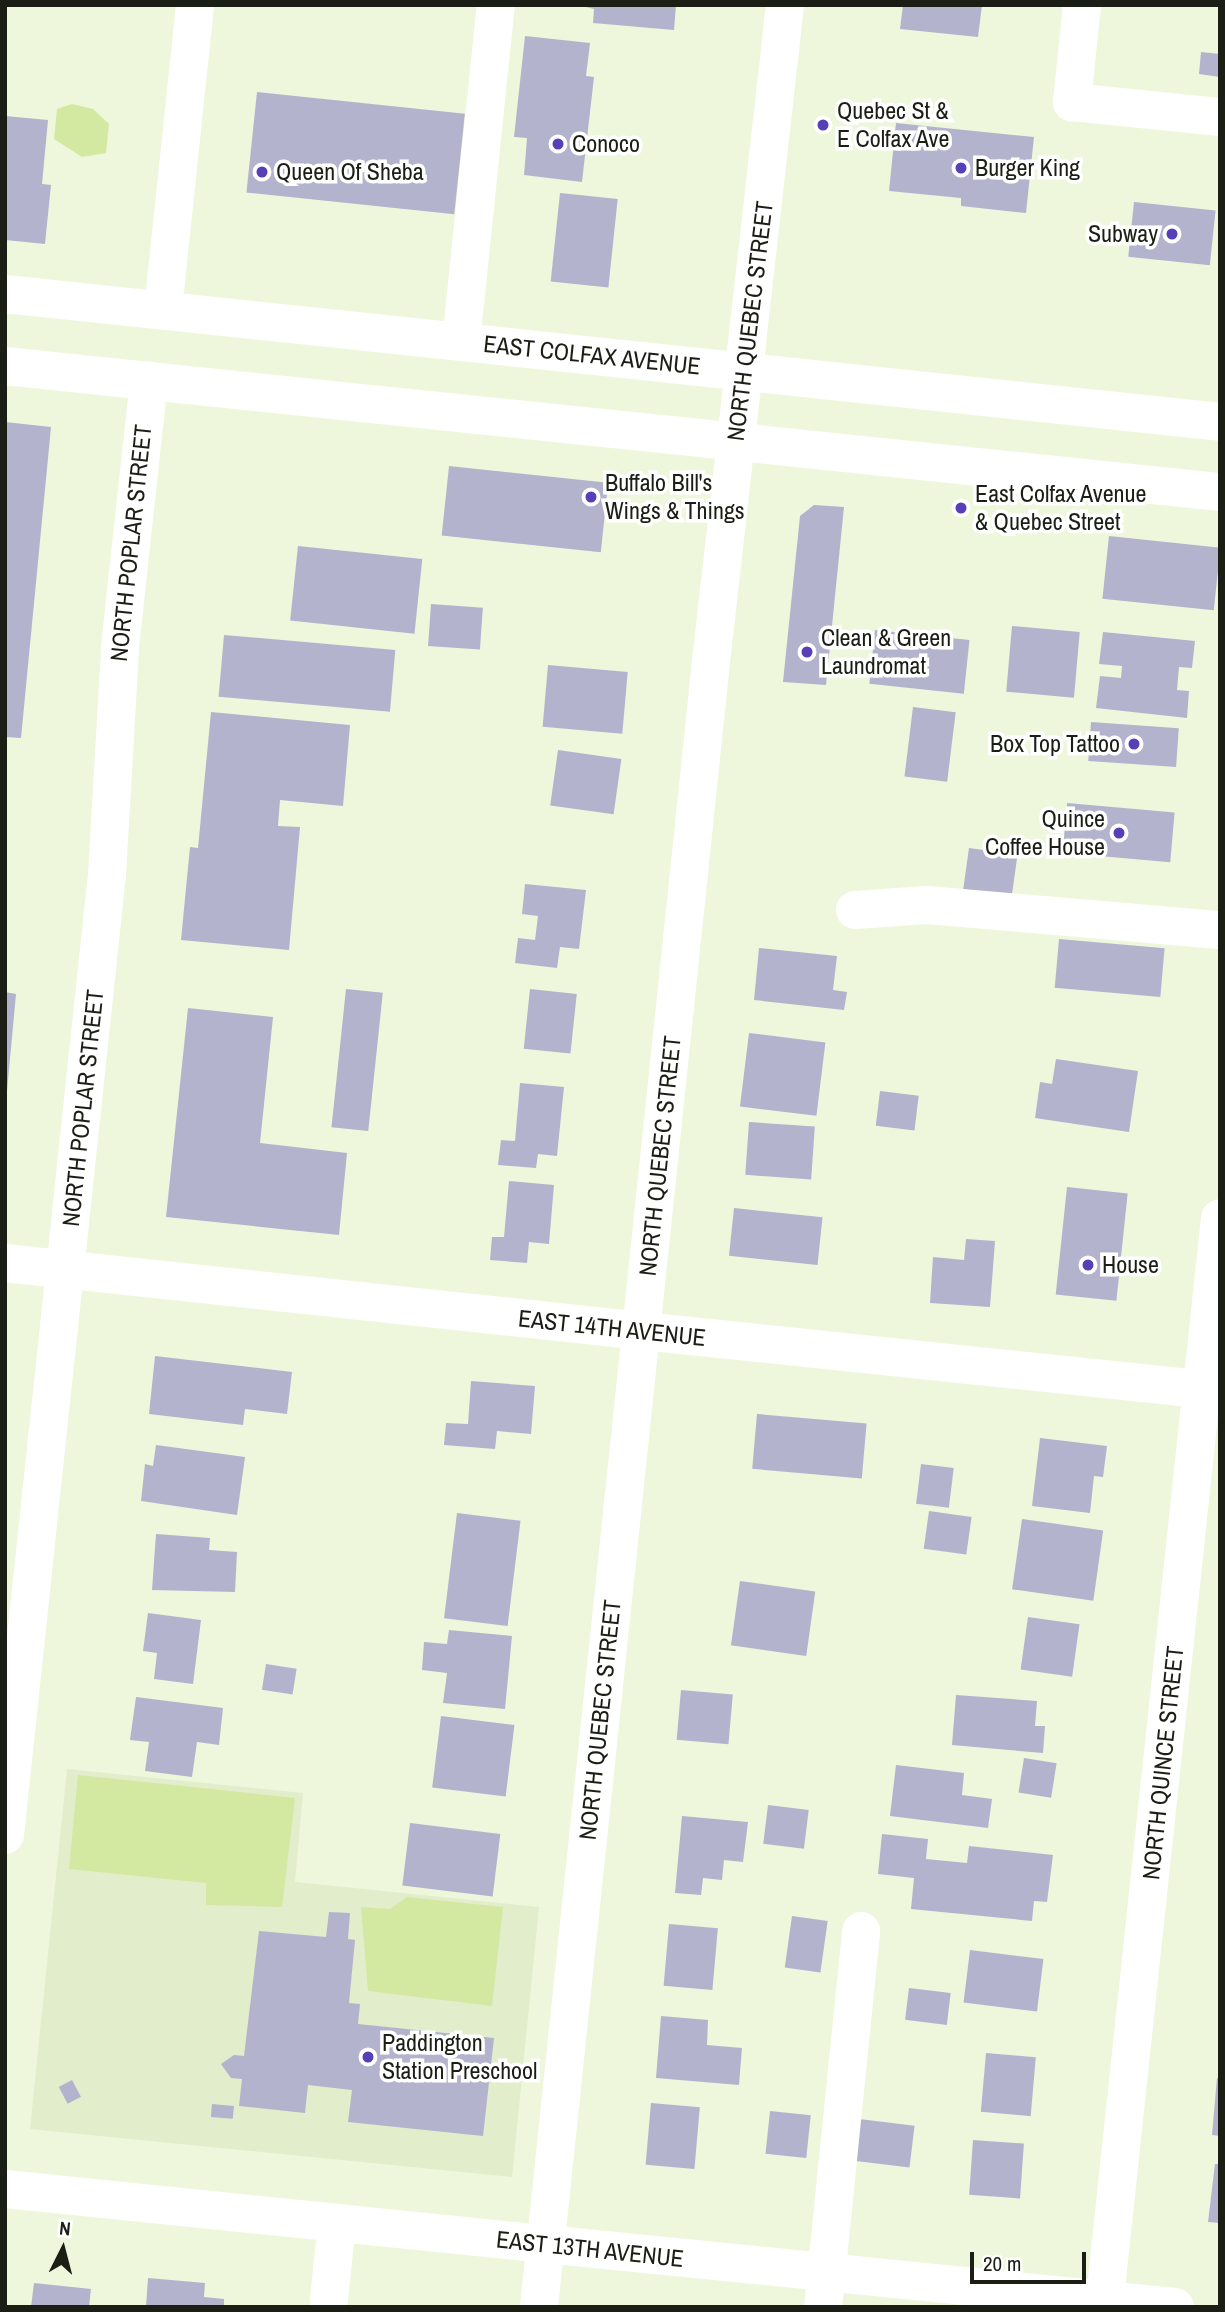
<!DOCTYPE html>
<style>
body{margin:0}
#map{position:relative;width:1225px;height:2312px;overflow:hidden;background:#eef7dc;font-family:"Archivo Narrow",sans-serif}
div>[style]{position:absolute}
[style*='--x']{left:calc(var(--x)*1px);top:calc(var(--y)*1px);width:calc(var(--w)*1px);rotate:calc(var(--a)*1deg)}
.built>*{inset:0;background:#e1edcb}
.green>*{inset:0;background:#d3e9a2}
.building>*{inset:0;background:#b3b3cd;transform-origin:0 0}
.minor>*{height:38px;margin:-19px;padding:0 19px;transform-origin:19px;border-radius:19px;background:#fff}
.major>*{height:38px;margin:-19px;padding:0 19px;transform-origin:19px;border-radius:19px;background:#fff}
.dots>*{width:19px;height:19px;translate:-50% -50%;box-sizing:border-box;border:4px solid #fff;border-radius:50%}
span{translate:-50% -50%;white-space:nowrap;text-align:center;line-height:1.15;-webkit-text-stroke:7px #fff;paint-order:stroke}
.poi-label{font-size:24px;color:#1b1e15}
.left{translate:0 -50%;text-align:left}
.right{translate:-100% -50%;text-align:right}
.street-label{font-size:24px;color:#1b1e15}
.frame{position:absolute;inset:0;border:7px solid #1b1e15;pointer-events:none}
.north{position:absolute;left:28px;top:2214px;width:70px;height:70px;-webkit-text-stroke:5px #fff;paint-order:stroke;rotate:6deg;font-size:19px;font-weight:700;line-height:28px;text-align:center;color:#1b1e15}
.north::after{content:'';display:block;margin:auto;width:24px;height:32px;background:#1b1e15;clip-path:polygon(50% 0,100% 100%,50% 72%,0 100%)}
.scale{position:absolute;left:970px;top:2252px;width:116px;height:32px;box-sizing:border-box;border:4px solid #1b1e15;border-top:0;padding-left:9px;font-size:21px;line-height:24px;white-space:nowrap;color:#1b1e15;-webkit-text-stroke:5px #fff;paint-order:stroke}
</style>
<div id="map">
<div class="built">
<div style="clip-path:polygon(67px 1769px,303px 1793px,295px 1882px,539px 1907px,512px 2177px,30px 2129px)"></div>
</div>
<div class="green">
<div style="clip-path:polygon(72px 104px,93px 109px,109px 124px,106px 153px,82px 157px,54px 139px,57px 109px)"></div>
<div style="clip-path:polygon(78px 1775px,295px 1798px,282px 1907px,206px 1905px,206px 1883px,69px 1869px)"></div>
<div style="clip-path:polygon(407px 1897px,503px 1907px,492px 2006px,368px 1991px,361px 1907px,390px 1909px)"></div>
</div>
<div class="building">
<div style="clip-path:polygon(578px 5px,676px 5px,674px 30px,593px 23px,594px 9px)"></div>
<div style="clip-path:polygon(903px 5px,982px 5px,978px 37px,900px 29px)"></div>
<div style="clip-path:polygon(525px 36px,590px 43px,586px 76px,594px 77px,582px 182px,524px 175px,527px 138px,514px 137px)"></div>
<div style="clip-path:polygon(1201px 52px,1220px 54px,1220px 77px,1199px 74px)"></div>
<div style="left:257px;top:92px;width:209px;height:101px;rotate:6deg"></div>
<div style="clip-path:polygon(5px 116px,48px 120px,42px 184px,51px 185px,45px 244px,5px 240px)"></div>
<div style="clip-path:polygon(896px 123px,1034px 137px,1026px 213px,961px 206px,961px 198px,889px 191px)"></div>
<div style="left:560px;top:193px;width:58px;height:89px;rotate:6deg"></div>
<div style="left:1134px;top:202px;width:82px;height:55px;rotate:6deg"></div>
<div style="clip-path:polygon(5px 422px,51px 427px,21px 738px,5px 737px)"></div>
<div style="left:449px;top:466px;width:160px;height:70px;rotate:6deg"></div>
<div style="clip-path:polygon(814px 505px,844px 507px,826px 685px,783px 682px,800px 516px)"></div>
<div style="left:1109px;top:536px;width:112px;height:63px;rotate:6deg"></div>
<div style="left:298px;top:546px;width:125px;height:75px;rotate:6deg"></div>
<div style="left:431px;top:604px;width:52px;height:42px;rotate:4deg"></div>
<div style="left:1012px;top:626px;width:68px;height:66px;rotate:5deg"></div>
<div style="left:875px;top:630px;width:95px;height:54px;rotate:6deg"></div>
<div style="clip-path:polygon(1103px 632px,1195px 641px,1192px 668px,1179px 667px,1177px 690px,1189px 691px,1187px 718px,1096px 708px,1100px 676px,1121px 678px,1122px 666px,1099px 664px)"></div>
<div style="left:224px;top:635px;width:172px;height:62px;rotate:5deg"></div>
<div style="left:548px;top:665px;width:80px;height:62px;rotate:5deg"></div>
<div style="left:913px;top:707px;width:43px;height:70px;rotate:7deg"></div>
<div style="clip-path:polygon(211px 712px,350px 725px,343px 806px,280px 800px,278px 826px,300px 827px,289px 950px,181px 940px,190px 847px,198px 848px)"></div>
<div style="left:1091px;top:722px;width:88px;height:39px;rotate:4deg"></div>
<div style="left:558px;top:750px;width:64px;height:56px;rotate:8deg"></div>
<div style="left:1067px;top:803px;width:108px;height:50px;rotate:5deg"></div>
<div style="left:969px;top:848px;width:49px;height:45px;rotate:8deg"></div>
<div style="clip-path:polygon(525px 884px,586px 890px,579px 949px,560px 947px,557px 968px,515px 963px,518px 938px,535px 940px,538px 916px,522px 914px)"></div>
<div style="left:1059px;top:939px;width:106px;height:49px;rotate:5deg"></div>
<div style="clip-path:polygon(759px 948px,837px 956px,833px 990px,847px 992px,844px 1010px,754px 1000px)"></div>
<div style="left:346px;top:989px;width:37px;height:139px;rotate:6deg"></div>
<div style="left:530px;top:989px;width:47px;height:60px;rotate:6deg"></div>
<div style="clip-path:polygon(5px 992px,16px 994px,7px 1091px,5px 1091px)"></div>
<div style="clip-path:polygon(188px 1008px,273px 1017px,260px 1143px,347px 1153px,339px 1235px,166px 1217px)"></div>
<div style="left:749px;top:1033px;width:77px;height:74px;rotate:7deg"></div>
<div style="clip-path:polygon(1056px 1059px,1138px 1071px,1129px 1132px,1035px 1118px,1040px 1082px,1052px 1084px)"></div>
<div style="clip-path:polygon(520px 1083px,564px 1087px,557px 1156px,538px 1154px,536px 1168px,498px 1165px,501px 1140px,515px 1141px)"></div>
<div style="left:880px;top:1091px;width:39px;height:35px;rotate:7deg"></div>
<div style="left:749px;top:1122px;width:66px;height:53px;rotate:4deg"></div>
<div style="clip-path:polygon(509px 1181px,554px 1185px,549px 1244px,529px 1242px,527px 1263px,490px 1260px,492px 1237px,504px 1237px)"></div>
<div style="left:1067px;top:1187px;width:61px;height:108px;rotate:6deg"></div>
<div style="left:734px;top:1208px;width:89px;height:48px;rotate:6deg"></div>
<div style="clip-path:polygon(966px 1239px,995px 1241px,990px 1307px,930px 1303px,933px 1257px,964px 1260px)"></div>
<div style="clip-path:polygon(155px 1356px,292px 1372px,287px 1414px,245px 1409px,243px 1425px,149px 1414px)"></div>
<div style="clip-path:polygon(471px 1381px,535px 1386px,531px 1434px,497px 1431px,495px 1449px,444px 1445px,446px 1423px,468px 1424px)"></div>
<div style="left:757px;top:1414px;width:110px;height:55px;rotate:5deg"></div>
<div style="clip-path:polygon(1040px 1438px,1107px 1446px,1103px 1477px,1094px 1476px,1090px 1513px,1032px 1506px)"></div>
<div style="clip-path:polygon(156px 1445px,245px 1457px,237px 1515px,141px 1501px,145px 1464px,153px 1466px)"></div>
<div style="left:921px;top:1464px;width:33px;height:40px;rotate:7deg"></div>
<div style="left:929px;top:1511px;width:43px;height:38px;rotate:8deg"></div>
<div style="left:457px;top:1513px;width:64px;height:106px;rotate:7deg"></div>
<div style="left:1022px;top:1519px;width:82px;height:71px;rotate:8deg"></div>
<div style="clip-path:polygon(156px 1534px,210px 1538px,209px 1550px,237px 1552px,235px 1592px,152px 1590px)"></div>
<div style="left:740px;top:1581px;width:76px;height:65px;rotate:8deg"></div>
<div style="clip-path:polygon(148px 1613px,201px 1620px,193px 1684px,154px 1679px,157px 1653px,143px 1651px)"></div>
<div style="left:1028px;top:1617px;width:52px;height:53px;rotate:8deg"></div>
<div style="clip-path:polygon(449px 1630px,512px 1636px,505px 1709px,443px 1703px,447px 1673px,422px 1670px,424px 1642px,447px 1644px)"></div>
<div style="left:266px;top:1664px;width:31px;height:26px;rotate:9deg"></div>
<div style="left:681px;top:1690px;width:52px;height:50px;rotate:5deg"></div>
<div style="clip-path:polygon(956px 1695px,1037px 1701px,1035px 1726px,1045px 1726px,1043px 1753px,952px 1745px)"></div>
<div style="clip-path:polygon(136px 1697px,223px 1708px,219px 1745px,197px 1742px,192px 1777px,145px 1771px,149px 1742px,130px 1740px)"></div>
<div style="left:441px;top:1716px;width:74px;height:72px;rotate:7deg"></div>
<div style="left:1024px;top:1758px;width:33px;height:35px;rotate:9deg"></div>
<div style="clip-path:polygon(896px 1765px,964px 1773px,962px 1795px,992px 1799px,988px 1828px,890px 1816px)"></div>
<div style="left:768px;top:1805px;width:41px;height:39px;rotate:7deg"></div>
<div style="clip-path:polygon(682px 1816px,748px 1822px,743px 1862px,724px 1860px,722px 1880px,703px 1878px,701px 1895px,675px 1893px)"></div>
<div style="left:410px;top:1823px;width:91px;height:63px;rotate:7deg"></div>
<div style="clip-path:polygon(882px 1834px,928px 1839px,926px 1859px,967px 1863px,969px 1846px,1053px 1855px,1047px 1902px,1034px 1901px,1032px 1921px,911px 1909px,914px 1878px,878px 1874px)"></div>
<div style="clip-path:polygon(329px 1912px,350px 1913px,348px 1939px,355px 1940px,349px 2003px,360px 2004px,358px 2024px,494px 2038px,483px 2136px,348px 2122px,352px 2090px,308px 2085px,305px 2113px,239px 2106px,242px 2079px,231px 2078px,221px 2064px,234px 2055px,244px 2056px,259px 1931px,326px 1937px)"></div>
<div style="left:792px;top:1916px;width:36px;height:52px;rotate:8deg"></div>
<div style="left:669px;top:1924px;width:49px;height:62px;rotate:5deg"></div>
<div style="left:970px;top:1950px;width:74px;height:53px;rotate:7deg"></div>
<div style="left:909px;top:1988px;width:42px;height:32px;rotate:7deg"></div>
<div style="clip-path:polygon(661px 2016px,708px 2020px,707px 2045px,742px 2048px,739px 2085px,656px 2078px)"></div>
<div style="left:986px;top:2053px;width:50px;height:59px;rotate:5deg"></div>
<div style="clip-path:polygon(1217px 2078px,1220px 2079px,1220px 2136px,1212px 2135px)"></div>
<div style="left:72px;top:2080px;width:19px;height:15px;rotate:62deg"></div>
<div style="left:651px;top:2103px;width:49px;height:62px;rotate:5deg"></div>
<div style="left:212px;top:2104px;width:22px;height:13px;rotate:5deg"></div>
<div style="left:770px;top:2111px;width:41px;height:43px;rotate:6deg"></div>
<div style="left:859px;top:2119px;width:56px;height:42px;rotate:7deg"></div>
<div style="left:973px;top:2140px;width:51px;height:55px;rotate:4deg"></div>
<div style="clip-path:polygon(1215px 2164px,1220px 2164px,1220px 2223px,1208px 2222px)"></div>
<div style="clip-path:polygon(148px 2278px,205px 2283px,204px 2297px,224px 2299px,224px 2307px,146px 2307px)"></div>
<div style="clip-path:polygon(34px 2283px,91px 2289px,89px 2307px,31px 2307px)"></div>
</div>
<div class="minor">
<div style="--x:1082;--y:5;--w:98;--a:95.9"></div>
<div style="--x:1072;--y:102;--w:149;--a:5.8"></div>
<div style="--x:163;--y:310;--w:307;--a:-84"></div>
<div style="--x:461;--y:342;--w:339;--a:-84.1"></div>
<div style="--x:855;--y:910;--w:72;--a:-4"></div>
<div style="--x:927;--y:905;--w:294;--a:4.9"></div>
<div style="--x:642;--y:1331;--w:581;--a:5.93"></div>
<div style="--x:5;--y:1835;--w:965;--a:-83.94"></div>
<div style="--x:107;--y:875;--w:228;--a:-86.7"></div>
<div style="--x:120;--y:647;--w:268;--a:-83.8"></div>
<div style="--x:545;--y:2244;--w:633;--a:5.71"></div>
<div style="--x:329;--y:2299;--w:76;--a:-84"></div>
<div style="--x:823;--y:2307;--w:378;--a:-84.2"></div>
<div style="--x:1104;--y:2307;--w:1095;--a:-83.92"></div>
</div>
<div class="major">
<div style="--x:5;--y:294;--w:1222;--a:6.01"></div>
<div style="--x:5;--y:366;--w:1222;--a:5.92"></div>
<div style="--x:5;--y:1263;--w:641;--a:6.09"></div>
<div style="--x:5;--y:2189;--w:543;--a:5.82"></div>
<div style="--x:539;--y:2307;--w:1645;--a:-84.03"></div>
<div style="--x:710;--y:671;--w:670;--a:-83.57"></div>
</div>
<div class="dots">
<div style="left:823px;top:125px;background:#563fb7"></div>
<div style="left:558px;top:144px;background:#563fb7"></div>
<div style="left:961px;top:168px;background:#563fb7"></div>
<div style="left:262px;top:172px;background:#563fb7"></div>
<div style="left:1172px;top:234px;background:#563fb7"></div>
<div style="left:591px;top:497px;background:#563fb7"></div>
<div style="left:961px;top:508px;background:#563fb7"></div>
<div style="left:807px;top:652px;background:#563fb7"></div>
<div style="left:1134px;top:744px;background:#563fb7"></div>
<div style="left:1119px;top:833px;background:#563fb7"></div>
<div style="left:1088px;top:1265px;background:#563fb7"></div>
<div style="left:368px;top:2057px;background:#563fb7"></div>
</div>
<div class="poi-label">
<span class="left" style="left:837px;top:125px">Quebec St &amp;<br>E Colfax Ave</span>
<span class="left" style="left:572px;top:144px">Conoco</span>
<span class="left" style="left:975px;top:168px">Burger King</span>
<span class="left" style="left:276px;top:172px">Queen Of Sheba</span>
<span class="right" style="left:1158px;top:234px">Subway</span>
<span class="left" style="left:605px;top:497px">Buffalo Bill's<br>Wings &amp; Things</span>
<span class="left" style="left:975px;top:508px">East Colfax Avenue<br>&amp; Quebec Street</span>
<span class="left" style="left:821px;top:652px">Clean &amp; Green<br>Laundromat</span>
<span class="right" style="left:1120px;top:744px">Box Top Tattoo</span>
<span class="right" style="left:1105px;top:833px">Quince<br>Coffee House</span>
<span class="left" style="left:1102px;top:1265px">House</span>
<span class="left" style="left:382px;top:2057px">Paddington<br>Station Preschool</span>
</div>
<div class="street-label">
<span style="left:750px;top:321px;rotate:-83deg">NORTH QUEBEC STREET</span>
<span style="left:592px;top:355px;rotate:6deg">EAST COLFAX AVENUE</span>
<span style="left:131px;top:543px;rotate:-84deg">NORTH POPLAR STREET</span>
<span style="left:83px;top:1108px;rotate:-84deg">NORTH POPLAR STREET</span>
<span style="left:660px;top:1156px;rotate:-84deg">NORTH QUEBEC STREET</span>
<span style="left:612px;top:1328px;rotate:6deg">EAST 14TH AVENUE</span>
<span style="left:600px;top:1720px;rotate:-84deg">NORTH QUEBEC STREET</span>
<span style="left:1163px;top:1763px;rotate:-84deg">NORTH QUINCE STREET</span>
<span style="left:590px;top:2249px;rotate:6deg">EAST 13TH AVENUE</span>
</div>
<div class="frame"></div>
<div class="north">N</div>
<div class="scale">20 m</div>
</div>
